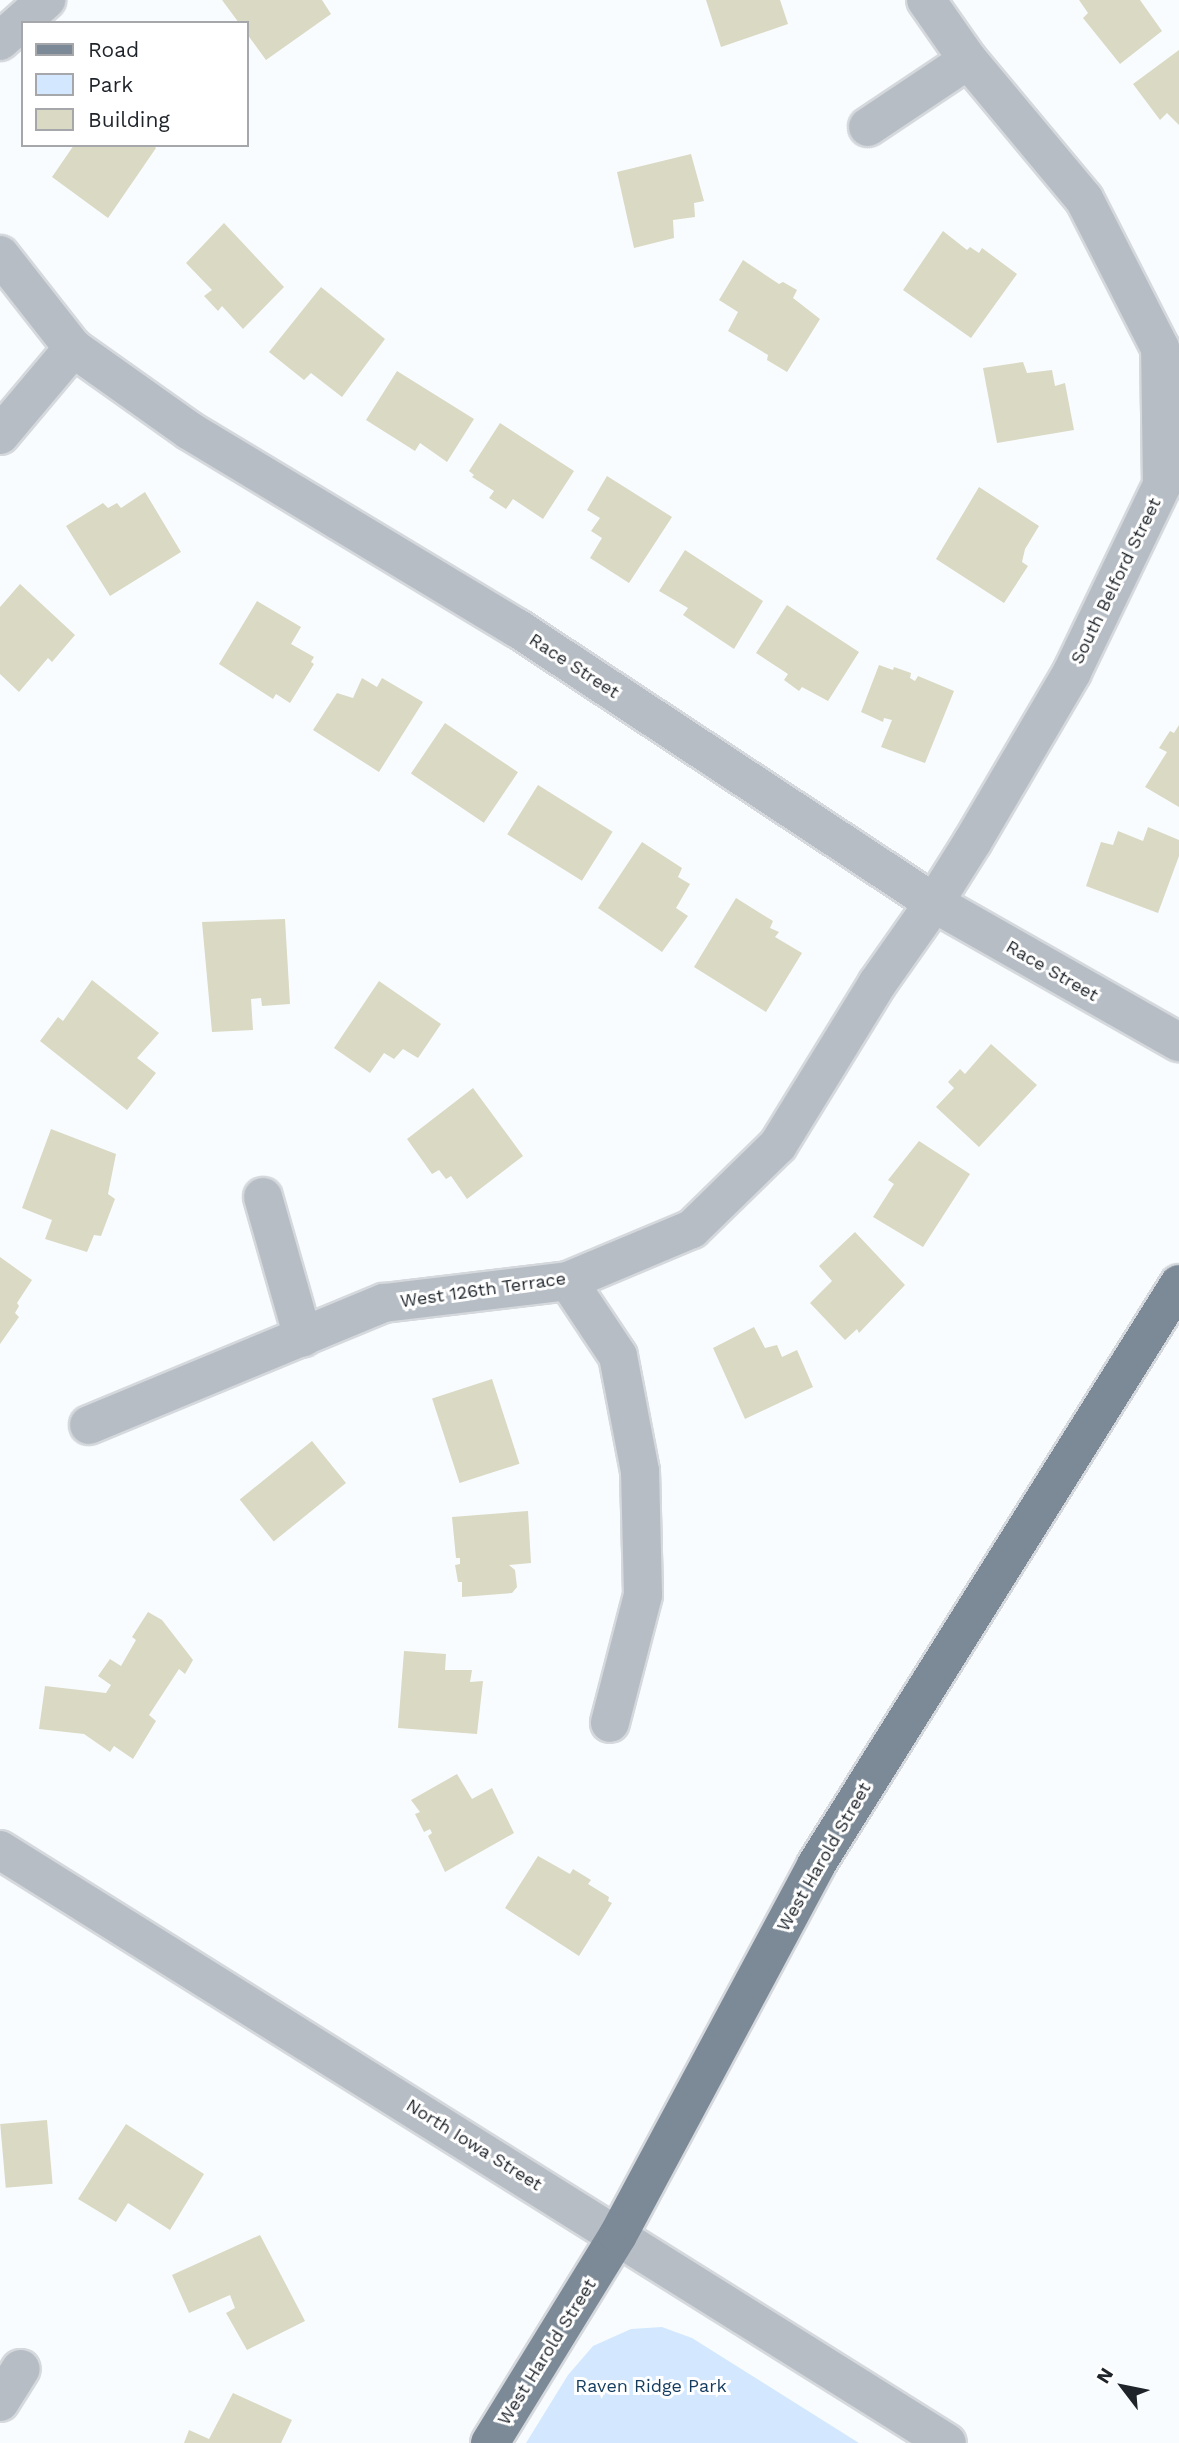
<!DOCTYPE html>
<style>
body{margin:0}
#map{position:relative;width:1179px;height:2443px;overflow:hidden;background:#f8fcff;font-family:"Work Sans",sans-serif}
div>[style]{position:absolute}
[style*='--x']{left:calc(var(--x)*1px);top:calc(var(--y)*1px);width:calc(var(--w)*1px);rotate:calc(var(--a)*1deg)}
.green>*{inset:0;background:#d3e8fe}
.building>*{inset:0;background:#dad9c3;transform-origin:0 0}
.roads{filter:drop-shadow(2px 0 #d5d9dd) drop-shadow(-2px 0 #d5d9dd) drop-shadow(0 2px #d5d9dd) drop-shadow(0 -2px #d5d9dd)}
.minor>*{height:38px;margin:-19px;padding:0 19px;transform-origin:19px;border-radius:19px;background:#b6bdc5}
.major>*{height:38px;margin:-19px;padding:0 19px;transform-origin:19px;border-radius:19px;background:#7c8996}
span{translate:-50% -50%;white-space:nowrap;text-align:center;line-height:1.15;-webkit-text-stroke:6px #fff;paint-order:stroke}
.street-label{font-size:18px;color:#1e242a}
.park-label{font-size:18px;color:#143c5f}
.legend{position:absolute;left:21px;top:21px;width:228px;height:126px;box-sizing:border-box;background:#fff;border:2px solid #a5a7aa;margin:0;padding:9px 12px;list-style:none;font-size:21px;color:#1e242a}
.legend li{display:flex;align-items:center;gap:14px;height:35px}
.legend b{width:35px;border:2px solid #a5a7aa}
.north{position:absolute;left:1088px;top:2352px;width:70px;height:70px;-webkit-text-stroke:5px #fff;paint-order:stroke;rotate:302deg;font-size:19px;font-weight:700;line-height:28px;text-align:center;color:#1e242a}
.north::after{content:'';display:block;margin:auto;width:24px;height:32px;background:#1e242a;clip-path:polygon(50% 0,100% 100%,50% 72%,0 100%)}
</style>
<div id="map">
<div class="green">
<div style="clip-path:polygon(662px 2327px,692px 2338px,859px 2443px,526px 2443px,568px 2375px,593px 2346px,631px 2329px)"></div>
</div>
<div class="building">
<div style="clip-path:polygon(222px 0,322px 0,331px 14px,266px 60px,247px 34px,247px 23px,239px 23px)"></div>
<div style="clip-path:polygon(706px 0,780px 0,788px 24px,721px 47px)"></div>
<div style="clip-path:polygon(1079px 0,1140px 0,1162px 31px,1120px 64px,1083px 18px,1088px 13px)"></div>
<div style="clip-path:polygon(1179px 50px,1179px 125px,1167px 113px,1160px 120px,1133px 84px)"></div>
<div style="clip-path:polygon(74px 145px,153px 145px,156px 148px,108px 218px,52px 177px)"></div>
<div style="clip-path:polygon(691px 154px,704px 201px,694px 203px,695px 217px,673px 220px,674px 238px,634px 248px,617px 172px)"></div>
<div style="clip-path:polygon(224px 223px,284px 287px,243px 329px,222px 306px,218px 311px,204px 296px,212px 290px,186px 263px)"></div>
<div style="clip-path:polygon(943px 231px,967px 250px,970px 247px,979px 253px,982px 248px,1017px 274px,971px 338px,903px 290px)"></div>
<div style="clip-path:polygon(743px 260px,779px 284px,783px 282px,797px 290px,793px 298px,820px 319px,787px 372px,767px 360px,768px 355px,728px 331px,738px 312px,719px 300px)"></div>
<div style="clip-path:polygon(321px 287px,385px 339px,342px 397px,311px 373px,304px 380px,269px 352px)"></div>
<div style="clip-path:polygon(1023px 362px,1027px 373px,1052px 370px,1055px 386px,1065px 383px,1074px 430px,997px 443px,983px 368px)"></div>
<div style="clip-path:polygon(397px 371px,474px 419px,447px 462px,420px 443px,415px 451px,366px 420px)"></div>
<div style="clip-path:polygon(500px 423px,574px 471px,543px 519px,513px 499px,506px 509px,489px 498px,494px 491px,472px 477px,474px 475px,469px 471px)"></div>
<div style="clip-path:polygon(607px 476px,672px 517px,629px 583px,590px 558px,602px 538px,591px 531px,600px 518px,587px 510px)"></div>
<div style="clip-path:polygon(979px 487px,1039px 526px,1025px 549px,1022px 562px,1028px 566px,1004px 603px,936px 559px)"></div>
<div style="clip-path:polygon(145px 492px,181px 552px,110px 596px,66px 526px,103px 503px,108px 508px,117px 503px,121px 508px)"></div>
<div style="clip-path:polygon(685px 550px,763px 601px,734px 649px,683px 615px,688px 608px,659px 591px)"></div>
<div style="clip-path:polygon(20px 584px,75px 635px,52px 662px,48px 658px,19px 692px,0 674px,0 607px)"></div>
<div style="clip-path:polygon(257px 601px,301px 627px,291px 644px,314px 657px,311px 662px,314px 664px,290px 703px,276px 694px,273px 699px,219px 664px)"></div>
<div style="clip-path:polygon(787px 605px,859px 652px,828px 701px,802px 687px,799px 691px,784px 680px,788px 674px,756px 653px)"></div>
<div style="clip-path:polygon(879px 665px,893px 670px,894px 667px,911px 673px,910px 678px,915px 681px,918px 676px,954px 691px,925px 763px,881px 747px,892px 720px,884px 718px,883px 722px,861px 712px)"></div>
<div style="clip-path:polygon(362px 678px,377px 687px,382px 678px,423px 702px,379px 772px,313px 730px,337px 693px,353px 698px)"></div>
<div style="left:445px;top:723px;width:88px;height:61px;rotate:34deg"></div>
<div style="clip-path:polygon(1179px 725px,1179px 807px,1145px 787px,1167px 752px,1159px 748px,1170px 731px,1174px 733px)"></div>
<div style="left:538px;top:785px;width:88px;height:58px;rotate:32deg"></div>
<div style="clip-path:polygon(1148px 827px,1179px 840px,1179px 856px,1158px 913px,1086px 886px,1101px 842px,1113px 845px,1118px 831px,1143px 841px)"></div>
<div style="clip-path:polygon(642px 842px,682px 868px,678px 877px,690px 884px,676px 908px,688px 916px,662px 952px,598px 908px)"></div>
<div style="clip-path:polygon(736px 898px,773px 921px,770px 928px,779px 932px,775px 937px,802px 953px,766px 1012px,694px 967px)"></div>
<div style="clip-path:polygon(285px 919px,290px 1004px,262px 1006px,261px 998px,251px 999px,253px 1030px,212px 1032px,202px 922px)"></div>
<div style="clip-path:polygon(92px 980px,159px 1033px,137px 1058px,156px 1073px,127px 1110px,40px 1041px,58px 1017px,63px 1021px)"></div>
<div style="clip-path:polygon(379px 981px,441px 1024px,418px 1058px,403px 1049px,394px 1059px,384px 1053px,370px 1073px,334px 1048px)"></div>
<div style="clip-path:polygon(991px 1044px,1037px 1085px,979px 1147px,936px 1107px,954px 1088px,948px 1082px,960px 1069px,965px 1074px)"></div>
<div style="clip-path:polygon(473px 1088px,523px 1156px,467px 1199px,451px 1176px,446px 1179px,439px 1170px,432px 1174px,407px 1139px)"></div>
<div style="clip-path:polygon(51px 1129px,116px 1154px,108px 1194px,115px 1199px,101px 1236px,94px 1235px,87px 1252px,45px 1239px,52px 1220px,22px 1208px)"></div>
<div style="clip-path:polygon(919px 1141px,970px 1174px,923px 1247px,873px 1217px,894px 1184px,888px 1180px)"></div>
<div style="clip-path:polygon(855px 1232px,905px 1285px,859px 1333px,857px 1329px,845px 1340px,810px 1303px,832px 1281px,819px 1266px)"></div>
<div style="clip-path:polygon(0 1257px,32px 1280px,17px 1303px,19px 1306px,15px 1313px,19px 1317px,0 1344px)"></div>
<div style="clip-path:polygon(754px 1327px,765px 1348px,777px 1345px,782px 1357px,797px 1350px,813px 1387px,745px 1419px,713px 1348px)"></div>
<div style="left:492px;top:1379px;width:89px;height:63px;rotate:72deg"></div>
<div style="left:312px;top:1441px;width:54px;height:93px;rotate:51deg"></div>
<div style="clip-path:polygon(528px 1511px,531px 1563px,509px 1565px,515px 1570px,517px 1587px,512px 1593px,462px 1597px,462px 1582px,458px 1582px,455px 1565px,460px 1564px,460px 1558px,456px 1558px,452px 1517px)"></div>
<div style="clip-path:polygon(148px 1612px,162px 1620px,193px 1660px,185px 1674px,179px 1669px,149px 1715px,156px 1721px,133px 1759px,114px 1746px,110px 1752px,84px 1734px,39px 1729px,45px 1686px,106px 1693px,111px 1685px,98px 1676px,110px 1659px,121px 1666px,136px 1640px,132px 1637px)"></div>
<div style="clip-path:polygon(404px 1651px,446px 1654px,445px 1670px,472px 1670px,470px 1682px,483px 1681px,477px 1734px,398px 1728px)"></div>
<div style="clip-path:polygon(457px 1774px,472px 1799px,492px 1788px,514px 1833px,445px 1872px,428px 1836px,432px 1833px,430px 1829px,424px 1832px,415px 1814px,420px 1812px,411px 1800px)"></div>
<div style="clip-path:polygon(538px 1856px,570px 1874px,573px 1869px,591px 1880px,588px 1884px,609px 1897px,608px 1901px,612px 1903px,579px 1956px,505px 1908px)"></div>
<div style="left:47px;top:2120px;width:64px;height:47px;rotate:85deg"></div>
<div style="clip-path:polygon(126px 2124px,204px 2174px,170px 2230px,128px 2203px,116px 2222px,78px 2199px)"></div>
<div style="clip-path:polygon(260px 2235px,305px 2321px,247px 2350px,226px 2313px,235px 2308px,230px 2295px,189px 2313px,172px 2275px)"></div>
<div style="clip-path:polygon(233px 2393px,292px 2420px,281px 2443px,184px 2443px,189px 2430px,209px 2439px)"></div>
</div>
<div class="roads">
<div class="minor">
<div style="--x:0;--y:41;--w:62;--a:-41.7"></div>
<div style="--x:868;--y:127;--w:120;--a:-33.8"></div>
<div style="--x:0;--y:255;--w:118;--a:51.9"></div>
<div style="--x:73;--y:348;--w:143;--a:35.4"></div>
<div style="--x:190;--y:431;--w:382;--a:31.1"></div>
<div style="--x:517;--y:628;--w:500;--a:33.4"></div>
<div style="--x:934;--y:903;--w:282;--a:29.6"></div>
<div style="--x:0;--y:435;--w:114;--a:-50"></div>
<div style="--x:263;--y:1197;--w:146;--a:74.1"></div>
<div style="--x:568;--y:1281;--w:90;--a:56.3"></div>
<div style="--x:618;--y:1356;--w:117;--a:79.2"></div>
<div style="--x:640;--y:1471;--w:124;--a:88.6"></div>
<div style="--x:643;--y:1595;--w:132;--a:104.5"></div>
<div style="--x:89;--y:1425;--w:319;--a:-22.5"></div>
<div style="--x:384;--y:1303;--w:185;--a:-6.8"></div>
<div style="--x:568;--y:1281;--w:134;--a:-22.8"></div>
<div style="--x:692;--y:1229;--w:120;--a:-44.3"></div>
<div style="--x:778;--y:1145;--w:189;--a:-58.4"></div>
<div style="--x:877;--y:984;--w:99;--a:-54.9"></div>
<div style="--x:934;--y:903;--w:73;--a:-57.8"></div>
<div style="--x:973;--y:841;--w:196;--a:-59.6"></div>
<div style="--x:1072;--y:672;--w:208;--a:-64.3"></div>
<div style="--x:1162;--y:485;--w:137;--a:-90.8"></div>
<div style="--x:1160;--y:348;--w:167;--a:-117"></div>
<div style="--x:1084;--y:199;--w:181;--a:-129.8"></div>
<div style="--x:968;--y:60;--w:73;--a:-125"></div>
<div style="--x:0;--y:1850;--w:1117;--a:32.05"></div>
<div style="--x:0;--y:2402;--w:39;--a:-58"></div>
</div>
<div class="major">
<div style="--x:490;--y:2443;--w:244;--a:-58.4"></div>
<div style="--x:618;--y:2235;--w:420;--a:-61.8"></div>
<div style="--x:816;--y:1865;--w:685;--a:-58"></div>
</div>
</div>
<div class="street-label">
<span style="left:1116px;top:581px;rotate:-64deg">South Belford Street</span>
<span style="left:574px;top:666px;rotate:33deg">Race Street</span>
<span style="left:1052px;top:971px;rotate:30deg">Race Street</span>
<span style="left:483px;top:1290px;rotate:-8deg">West 126th Terrace</span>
<span style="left:824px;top:1857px;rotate:-60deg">West Harold Street</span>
<span style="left:474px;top:2145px;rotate:32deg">North Iowa Street</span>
<span style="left:547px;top:2352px;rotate:-58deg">West Harold Street</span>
</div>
<div class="park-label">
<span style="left:651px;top:2386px">Raven Ridge Park</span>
</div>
<ul class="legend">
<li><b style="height:9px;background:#7c8996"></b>Road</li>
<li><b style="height:19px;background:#d3e8fe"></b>Park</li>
<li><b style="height:19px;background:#dad9c3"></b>Building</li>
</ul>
<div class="north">N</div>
</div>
